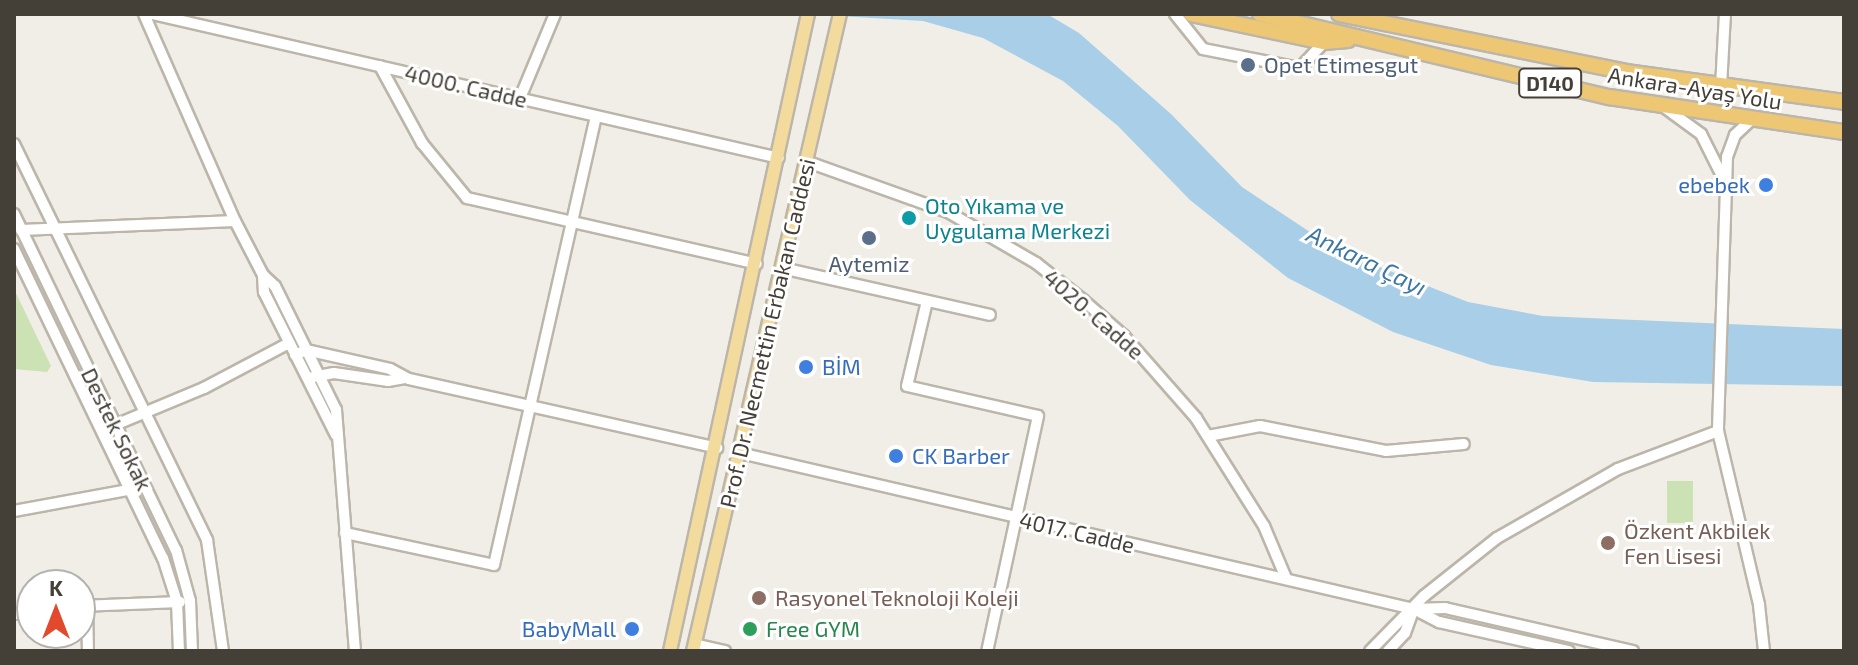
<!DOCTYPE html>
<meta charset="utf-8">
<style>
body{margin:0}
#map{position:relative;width:1858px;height:665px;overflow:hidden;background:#f1eee7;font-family:"Exo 2",sans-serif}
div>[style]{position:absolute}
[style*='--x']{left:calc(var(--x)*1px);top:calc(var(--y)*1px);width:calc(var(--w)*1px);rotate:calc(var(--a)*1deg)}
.green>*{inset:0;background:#cce1b4;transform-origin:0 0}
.water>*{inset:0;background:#a9cee8}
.roads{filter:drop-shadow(2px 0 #bcb6aa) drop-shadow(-2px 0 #bcb6aa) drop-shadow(0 2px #bcb6aa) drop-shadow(0 -2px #bcb6aa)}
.minor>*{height:10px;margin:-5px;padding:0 5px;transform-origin:5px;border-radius:5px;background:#fff}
.major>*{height:12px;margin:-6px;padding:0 6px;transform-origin:6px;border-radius:6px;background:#f3db9e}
.highway>*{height:14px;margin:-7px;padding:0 7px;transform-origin:7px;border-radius:7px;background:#eec775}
.dots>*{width:22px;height:22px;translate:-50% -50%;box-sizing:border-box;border:4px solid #fff;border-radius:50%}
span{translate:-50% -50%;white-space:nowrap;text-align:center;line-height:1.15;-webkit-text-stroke:6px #fff;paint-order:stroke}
.shield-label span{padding:2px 6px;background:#fff;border:2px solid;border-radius:6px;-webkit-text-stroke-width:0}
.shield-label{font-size:20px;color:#443f37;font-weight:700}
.service-label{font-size:22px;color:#4e5e75}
.left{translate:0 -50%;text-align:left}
.street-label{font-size:22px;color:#443f37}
.shop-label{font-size:22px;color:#366cbe}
.right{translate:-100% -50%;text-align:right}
.culture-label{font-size:22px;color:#0d838f}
.education-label{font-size:22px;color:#785e54}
.leisure-label{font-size:22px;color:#27864d}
.water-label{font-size:24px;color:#3c77a4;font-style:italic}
.frame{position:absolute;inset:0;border:16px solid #443f37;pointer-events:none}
.north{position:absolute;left:16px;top:569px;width:80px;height:80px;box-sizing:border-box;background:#fff;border:2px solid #b4b2af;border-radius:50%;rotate:0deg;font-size:22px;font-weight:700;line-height:32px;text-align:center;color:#443f37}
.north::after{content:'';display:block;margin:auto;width:28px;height:36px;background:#e2492d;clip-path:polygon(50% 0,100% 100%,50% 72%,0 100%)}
</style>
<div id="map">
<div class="green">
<div style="clip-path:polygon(14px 289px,51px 366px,47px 372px,14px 369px)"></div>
<div style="left:1667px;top:481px;width:26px;height:42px"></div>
</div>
<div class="water">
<div style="clip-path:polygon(805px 14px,1047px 14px,1079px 33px,1171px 114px,1242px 187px,1337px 250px,1468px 302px,1543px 316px,1844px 329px,1844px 386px,1593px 382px,1491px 365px,1393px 332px,1288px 278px,1190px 200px,1118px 126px,1063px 81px,983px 38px,923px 21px)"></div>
</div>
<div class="roads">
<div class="minor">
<div style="--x:144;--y:14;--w:226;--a:66.3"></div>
<div style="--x:235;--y:221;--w:61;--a:62.6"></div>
<div style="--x:263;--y:275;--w:16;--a:43"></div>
<div style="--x:275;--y:286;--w:138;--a:63.8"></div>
<div style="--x:336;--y:410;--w:242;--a:85.5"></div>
<div style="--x:152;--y:14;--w:643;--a:12.93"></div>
<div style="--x:1175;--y:14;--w:45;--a:51.3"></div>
<div style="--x:1203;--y:49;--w:99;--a:11.1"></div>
<div style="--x:1300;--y:68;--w:35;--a:-47"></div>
<div style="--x:380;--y:66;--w:88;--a:61.4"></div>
<div style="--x:422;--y:143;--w:71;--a:50.7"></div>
<div style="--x:467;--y:198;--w:297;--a:12.8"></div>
<div style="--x:1721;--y:87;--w:73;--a:-86.9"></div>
<div style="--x:520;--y:98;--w:91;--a:-67.4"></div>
<div style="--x:1664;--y:107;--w:46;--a:36.1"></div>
<div style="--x:1701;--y:134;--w:49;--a:63.4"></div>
<div style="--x:1751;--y:120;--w:22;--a:137"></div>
<div style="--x:1735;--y:135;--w:23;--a:110"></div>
<div style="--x:1727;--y:157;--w:274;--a:91.9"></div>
<div style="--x:1718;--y:431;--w:179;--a:76.7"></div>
<div style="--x:1759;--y:605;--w:46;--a:83.8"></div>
<div style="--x:14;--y:144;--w:441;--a:64"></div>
<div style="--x:207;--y:540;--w:112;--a:81.8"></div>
<div style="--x:805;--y:161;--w:152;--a:19.6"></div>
<div style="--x:948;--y:212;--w:102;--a:30.1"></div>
<div style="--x:1036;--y:263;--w:60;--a:38.2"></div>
<div style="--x:1083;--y:300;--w:55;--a:41.3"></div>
<div style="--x:1124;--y:336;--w:109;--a:48.7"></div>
<div style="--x:1196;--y:418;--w:128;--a:57.8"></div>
<div style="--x:1264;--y:526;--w:56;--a:67.1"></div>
<div style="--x:14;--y:214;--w:373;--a:64.3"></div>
<div style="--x:176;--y:550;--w:53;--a:74.6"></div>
<div style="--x:190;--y:601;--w:50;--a:87.7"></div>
<div style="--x:21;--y:230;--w:214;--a:-2.4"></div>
<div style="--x:14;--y:249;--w:343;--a:64.3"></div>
<div style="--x:163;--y:558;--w:46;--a:72.3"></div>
<div style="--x:177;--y:602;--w:49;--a:87.7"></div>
<div style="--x:782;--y:268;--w:213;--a:12.7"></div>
<div style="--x:263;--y:275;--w:17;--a:87"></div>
<div style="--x:264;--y:292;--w:160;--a:63.3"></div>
<div style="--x:927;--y:301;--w:87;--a:103.2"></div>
<div style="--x:907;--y:386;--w:134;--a:12.9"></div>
<div style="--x:1038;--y:416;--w:240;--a:102.2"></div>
<div style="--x:295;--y:355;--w:12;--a:-24"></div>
<div style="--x:306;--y:350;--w:86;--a:12.7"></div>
<div style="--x:390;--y:369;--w:21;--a:28"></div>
<div style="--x:409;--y:379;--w:316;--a:12.6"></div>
<div style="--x:313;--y:377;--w:21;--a:-11"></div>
<div style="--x:334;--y:373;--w:55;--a:8.4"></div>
<div style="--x:388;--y:381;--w:17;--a:-10"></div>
<div style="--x:115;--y:425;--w:96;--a:-22.6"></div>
<div style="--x:204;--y:388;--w:96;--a:-27.9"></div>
<div style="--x:1208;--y:436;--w:53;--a:-10.9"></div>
<div style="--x:1260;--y:426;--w:128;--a:11.2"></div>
<div style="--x:1386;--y:451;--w:78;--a:-5.1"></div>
<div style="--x:740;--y:453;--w:692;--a:13.03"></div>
<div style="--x:1414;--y:609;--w:31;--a:-2"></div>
<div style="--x:1445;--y:608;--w:193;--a:12.9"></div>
<div style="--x:14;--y:511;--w:115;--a:-10.5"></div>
<div style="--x:345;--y:533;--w:152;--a:12.1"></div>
<div style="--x:494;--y:565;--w:460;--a:-77.2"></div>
<div style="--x:87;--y:605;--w:46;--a:88.8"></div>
<div style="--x:80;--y:606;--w:100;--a:-2.3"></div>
<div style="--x:1416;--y:610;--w:26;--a:28"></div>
<div style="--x:1439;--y:622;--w:133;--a:12.6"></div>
<div style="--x:14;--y:614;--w:18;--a:-6"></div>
<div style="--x:694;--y:644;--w:32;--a:13"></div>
<div style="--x:1370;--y:651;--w:77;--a:-45.5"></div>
<div style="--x:1424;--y:596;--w:93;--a:-38.5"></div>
<div style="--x:1497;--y:538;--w:139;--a:-29.7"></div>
<div style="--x:1618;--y:469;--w:107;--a:-20.8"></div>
<div style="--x:1388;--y:651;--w:25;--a:-47"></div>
<div style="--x:1405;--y:633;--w:23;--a:-70"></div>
</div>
<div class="major">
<div style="--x:670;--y:651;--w:652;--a:-77.78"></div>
<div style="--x:693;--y:651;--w:654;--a:-77.01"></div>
</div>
<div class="highway">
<div style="--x:1191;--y:14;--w:136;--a:11.9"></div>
<div style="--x:1324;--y:42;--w:24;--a:-5"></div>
<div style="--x:1260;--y:14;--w:359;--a:13.4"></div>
<div style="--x:1609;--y:97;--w:238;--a:8.5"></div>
<div style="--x:1339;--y:14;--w:293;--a:11.4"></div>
<div style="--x:1626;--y:72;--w:220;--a:7.8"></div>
</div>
</div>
<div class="dots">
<div style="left:1248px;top:65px;background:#5c6f8a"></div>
<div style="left:1766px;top:185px;background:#3f7fe0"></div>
<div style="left:909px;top:218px;background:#0f9aa8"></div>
<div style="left:869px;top:238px;background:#5c6f8a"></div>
<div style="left:806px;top:367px;background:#3f7fe0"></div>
<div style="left:896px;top:456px;background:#3f7fe0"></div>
<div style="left:1608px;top:543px;background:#8d6e63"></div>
<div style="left:759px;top:598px;background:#8d6e63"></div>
<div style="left:632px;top:629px;background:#3f7fe0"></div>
<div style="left:750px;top:629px;background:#2e9e5b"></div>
</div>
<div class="shield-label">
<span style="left:1550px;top:83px">D140</span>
</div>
<div class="service-label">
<span class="left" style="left:1264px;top:65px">Opet Etimesgut</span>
<span style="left:869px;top:264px">Aytemiz</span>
</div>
<div class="street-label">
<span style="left:466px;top:86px;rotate:13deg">4000. Cadde</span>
<span style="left:1695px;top:88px;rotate:9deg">Ankara-Ayaş Yolu</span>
<span style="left:1094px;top:314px;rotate:41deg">4020. Cadde</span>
<span style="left:767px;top:333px;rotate:-77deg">Prof. Dr. Necmettin Erbakan Caddesi</span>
<span style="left:117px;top:429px;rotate:64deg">Destek Sokak</span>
<span style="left:1077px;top:532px;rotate:13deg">4017. Cadde</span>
</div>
<div class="shop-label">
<span class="right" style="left:1750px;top:185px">ebebek</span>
<span class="left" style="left:822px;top:367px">BİM</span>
<span class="left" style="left:912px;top:456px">CK Barber</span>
<span class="right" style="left:616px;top:629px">BabyMall</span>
</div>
<div class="culture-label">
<span class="left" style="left:925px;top:218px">Oto Yıkama ve<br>Uygulama Merkezi</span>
</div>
<div class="education-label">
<span class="left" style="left:1624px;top:543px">Özkent Akbilek<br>Fen Lisesi</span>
<span class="left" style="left:775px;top:598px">Rasyonel Teknoloji Koleji</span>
</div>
<div class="leisure-label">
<span class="left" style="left:766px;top:629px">Free GYM</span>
</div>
<div class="water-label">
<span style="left:1367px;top:260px;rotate:26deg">Ankara Çayı</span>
</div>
<div class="frame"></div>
<div class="north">K</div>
</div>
